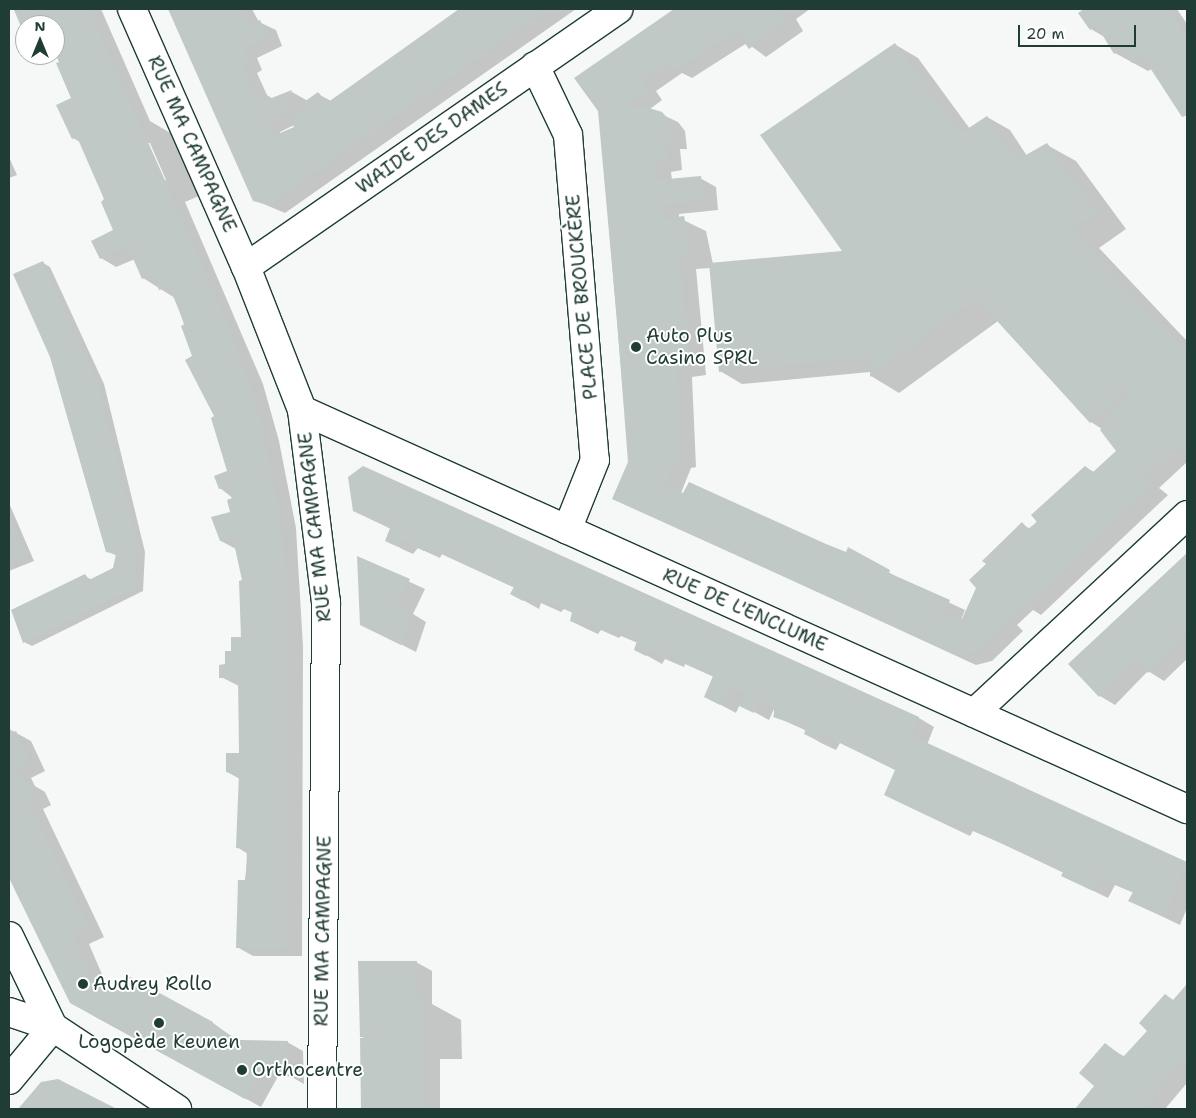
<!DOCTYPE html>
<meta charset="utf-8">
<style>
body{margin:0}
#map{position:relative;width:1196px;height:1118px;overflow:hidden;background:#f6f7f7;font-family:"Shantell Sans",sans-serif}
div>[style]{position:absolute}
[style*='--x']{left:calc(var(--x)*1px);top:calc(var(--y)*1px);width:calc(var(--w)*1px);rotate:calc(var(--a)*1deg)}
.shadow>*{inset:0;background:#0003}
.building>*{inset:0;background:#c0c9c6}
.roads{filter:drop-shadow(1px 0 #1f3d34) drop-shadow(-1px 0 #1f3d34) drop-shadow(0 1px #1f3d34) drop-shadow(0 -1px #1f3d34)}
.minor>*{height:28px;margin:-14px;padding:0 14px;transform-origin:14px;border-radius:14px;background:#fff}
.dots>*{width:14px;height:14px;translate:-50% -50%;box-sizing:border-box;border:2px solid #fff;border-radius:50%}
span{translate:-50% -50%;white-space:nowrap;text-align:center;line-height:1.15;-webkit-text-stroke:4px #fff;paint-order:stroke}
.street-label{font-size:19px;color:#1f3d34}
.poi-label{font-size:19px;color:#1f3d34}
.left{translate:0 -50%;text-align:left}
.frame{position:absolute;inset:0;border:10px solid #1f3d34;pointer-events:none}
.north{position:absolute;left:15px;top:15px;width:50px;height:50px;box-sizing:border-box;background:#fff;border:1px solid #a5b1ae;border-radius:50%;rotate:0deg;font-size:14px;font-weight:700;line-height:20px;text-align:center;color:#1f3d34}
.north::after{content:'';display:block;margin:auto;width:18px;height:22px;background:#1f3d34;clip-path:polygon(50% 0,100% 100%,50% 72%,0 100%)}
.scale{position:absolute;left:1018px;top:25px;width:118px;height:22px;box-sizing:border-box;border:2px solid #1f3d34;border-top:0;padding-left:6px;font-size:15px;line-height:18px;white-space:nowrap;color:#1f3d34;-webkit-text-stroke:4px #fff;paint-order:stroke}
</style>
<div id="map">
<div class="shadow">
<div style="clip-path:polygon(evenodd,19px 9px,101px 9px,150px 121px,172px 134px,199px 196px,185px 202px,263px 384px,279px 441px,296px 528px,303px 647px,302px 956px,253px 956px,237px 947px,248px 854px,237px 847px,240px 779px,227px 772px,240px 754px,239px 686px,221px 677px,242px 638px,243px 581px,236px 549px,221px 541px,213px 518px,231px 513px,234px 499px,220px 488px,228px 472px,215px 416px,175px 298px,143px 278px,135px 259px,116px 267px,101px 258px,115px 231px,108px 200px,80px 142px,73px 138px,73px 99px,55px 50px,55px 25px,25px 25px,25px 33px,15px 11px,19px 9px,147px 143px,150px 143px,166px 180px,164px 181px,147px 143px)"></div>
<div style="clip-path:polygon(evenodd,169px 9px,252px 9px,259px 22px,276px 30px,282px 46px,257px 58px,262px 70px,257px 73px,267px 95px,273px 99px,292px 92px,308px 101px,318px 94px,331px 101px,461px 9px,576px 9px,285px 213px,254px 200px,169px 9px,294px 125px,296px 127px,281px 134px,280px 132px,294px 125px)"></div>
<div style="clip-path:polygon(evenodd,675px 9px,810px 9px,796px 19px,803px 31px,766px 57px,747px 43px,692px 78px,682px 73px,656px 91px,662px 100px,650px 109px,678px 122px,685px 131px,687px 149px,680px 149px,682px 170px,671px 172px,672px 180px,700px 178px,716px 187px,718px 210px,679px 214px,679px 218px,706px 231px,713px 264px,844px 252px,896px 45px,918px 58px,970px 129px,987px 117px,1010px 130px,1027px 156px,1047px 145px,1076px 161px,1126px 229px,1099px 248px,1187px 341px,1187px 462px,1159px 488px,1168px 495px,1041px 615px,1033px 610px,1017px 625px,1023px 631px,992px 661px,976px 665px,613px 498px,629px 462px,599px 111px,576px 78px,675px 9px,710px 268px,720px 371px,742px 384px,870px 372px,871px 376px,899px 393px,998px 321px,1091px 422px,1102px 429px,1118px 451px,1094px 472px,1085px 467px,1030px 529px,1022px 524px,987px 564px,963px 621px,961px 620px,965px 610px,905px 582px,849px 549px,846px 553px,681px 493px,691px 468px,696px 467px,692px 377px,706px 375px,696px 269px,710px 268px)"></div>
<div style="clip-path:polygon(1086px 9px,1177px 9px,1187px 24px,1187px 118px,1152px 69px,1148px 71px,1115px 53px,1106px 38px,1091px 29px,1080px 13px)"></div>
<div style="clip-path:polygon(9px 157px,17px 175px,9px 178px)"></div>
<div style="clip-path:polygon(43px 263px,50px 267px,104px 384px,145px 552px,143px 591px,32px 646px,24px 642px,85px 576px,92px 580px,114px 569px,117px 556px,107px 551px,51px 357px)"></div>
<div style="clip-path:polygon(363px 467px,919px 718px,934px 727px,927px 745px,1187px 863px,1187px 908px,1180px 925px,1130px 901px,1134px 893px,1115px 885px,1108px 898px,1063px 876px,1064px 873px,1005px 845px,973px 831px,970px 836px,901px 803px,885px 795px,897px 770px,840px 743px,836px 750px,821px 743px,806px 734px,807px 731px,774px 716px,774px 709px,769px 720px,740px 704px,736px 713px,721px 705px,706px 696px,714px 677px,685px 664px,684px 667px,665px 659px,662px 664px,635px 649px,638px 643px,621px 636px,619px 638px,601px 630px,598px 634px,587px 629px,571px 621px,573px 613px,564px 609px,561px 612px,541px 603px,539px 609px,512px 594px,515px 588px,442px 554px,440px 558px,418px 548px,413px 554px,402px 549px,387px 540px,391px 529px,354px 511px)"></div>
<div style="clip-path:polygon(9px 503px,34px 561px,9px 571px)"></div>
<div style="clip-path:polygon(1187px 555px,1187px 659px,1164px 681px,1148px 671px,1115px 705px,1100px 696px,1070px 664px)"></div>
<div style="clip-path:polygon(358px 558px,425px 589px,413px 614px,426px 622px,416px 652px,361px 624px)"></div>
<div style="clip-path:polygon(9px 729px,31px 741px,45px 771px,31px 778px,35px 786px,45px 792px,51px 805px,43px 809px,104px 937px,89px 944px,107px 986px,121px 992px,128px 978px,213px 1023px,238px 1041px,287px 1042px,303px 1051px,304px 1084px,281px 1071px,261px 1107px,92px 1015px,68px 998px,9px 872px)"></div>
<div style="clip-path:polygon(416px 962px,432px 971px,432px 1004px,461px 1020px,462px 1059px,440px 1059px,440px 1109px,362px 1109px,361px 1040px,367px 1040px,361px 1036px)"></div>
<div style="clip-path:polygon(1187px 986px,1187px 1083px,1165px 1109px,1077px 1109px,1096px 1086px,1105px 1045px,1125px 1057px,1148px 1030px,1165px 996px,1175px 1001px)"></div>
<div style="clip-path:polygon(57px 1080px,113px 1109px,20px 1109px,41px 1083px)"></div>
</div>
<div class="building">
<div style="clip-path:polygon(16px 9px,89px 9px,222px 309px,257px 403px,281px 519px,287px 577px,287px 948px,236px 948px,238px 880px,246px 880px,247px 849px,236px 848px,239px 773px,226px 772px,226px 753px,239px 753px,238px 678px,219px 678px,219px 665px,225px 664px,225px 651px,231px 651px,231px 637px,241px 637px,239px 581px,242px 580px,233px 539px,220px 541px,211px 517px,230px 512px,227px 500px,232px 498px,228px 486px,219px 489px,214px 476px,227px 471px,211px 418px,214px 416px,185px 360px,192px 356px,181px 326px,185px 324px,169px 287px,159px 290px,152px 275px,142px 279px,128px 247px,100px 259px,91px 241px,113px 230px,101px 202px,104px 199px,77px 137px,72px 139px,56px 105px,71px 98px,56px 63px,59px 62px,55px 53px,55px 25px,25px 25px,25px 36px,14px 10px)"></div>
<div style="clip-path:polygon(168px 9px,242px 9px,250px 25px,260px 20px,268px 37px,243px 49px,248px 61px,242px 64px,254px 90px,259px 89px,264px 101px,292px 90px,286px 112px,270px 121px,276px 135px,294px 127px,290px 120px,304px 111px,300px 105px,318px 92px,327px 103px,459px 9px,549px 9px,269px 205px,253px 201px)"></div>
<div style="clip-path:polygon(674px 9px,784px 9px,781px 10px,788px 21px,749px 49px,736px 31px,676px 71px,668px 63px,642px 82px,648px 91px,625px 108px,646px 107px,662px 112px,670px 121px,672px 141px,665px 141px,668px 161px,656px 163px,657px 180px,701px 176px,703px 201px,664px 205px,663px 219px,684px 216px,692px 255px,680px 257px,691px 366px,677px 369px,681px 458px,675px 460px,665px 485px,683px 493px,689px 482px,826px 544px,846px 552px,848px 547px,890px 570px,889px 573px,950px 600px,937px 631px,946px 613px,962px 619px,976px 588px,969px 580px,986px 564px,982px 561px,1022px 522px,1028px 529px,1037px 522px,1031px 515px,1085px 466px,1093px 472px,1116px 451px,1100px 430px,1108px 422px,1104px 416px,1130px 392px,1127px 388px,1090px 423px,977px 299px,870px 377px,870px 358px,719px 372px,709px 263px,842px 251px,760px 135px,895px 43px,961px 133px,987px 116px,1017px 160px,1047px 143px,1098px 212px,1072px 229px,1187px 351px,1187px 453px,1179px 447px,1145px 479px,1154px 486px,977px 653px,959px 656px,612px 499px,628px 462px,617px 320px,598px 111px,574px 78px)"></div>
<div style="clip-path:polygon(1084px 9px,1169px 9px,1187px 38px,1187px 115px,1182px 117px,1143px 57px,1132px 63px,1121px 50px,1114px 54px,1097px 26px,1090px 30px,1078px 13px)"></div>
<div style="clip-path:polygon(43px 261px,97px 379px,138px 547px,135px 587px,23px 643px,11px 610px,85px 574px,89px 580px,113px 568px,116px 554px,106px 552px,50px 357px,13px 274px)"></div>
<div style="clip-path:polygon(363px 466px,919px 717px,912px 736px,1187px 862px,1164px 917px,1128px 901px,1133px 892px,1100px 877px,1093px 891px,1061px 876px,1063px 872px,988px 837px,957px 823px,954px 828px,884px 795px,895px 770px,824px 735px,821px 742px,804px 734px,806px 728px,773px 717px,776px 709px,759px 701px,754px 713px,739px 706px,744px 694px,729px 687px,720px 705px,704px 697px,713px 676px,670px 656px,668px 659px,649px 651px,646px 656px,634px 650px,637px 641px,605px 628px,603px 630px,585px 622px,582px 626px,570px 621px,572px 612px,548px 601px,546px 604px,526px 596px,523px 601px,510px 594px,514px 587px,426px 547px,424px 551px,402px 540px,398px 547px,385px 541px,390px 528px,353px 511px,348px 477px)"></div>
<div style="clip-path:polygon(9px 514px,27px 556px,9px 564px)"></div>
<div style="clip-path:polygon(1187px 553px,1187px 627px,1180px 634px,1184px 639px,1148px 673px,1136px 659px,1099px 697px,1068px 664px)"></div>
<div style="clip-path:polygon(357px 556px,410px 579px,398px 605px,412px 612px,401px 645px,360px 625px)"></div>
<div style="clip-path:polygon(16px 731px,31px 762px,16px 769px,24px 783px,29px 781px,36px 796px,29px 800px,89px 928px,74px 935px,92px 977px,120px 991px,128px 976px,213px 1022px,212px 1025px,239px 1040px,288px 1041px,289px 1077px,266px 1063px,245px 1099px,70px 1003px,9px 878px,9px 734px)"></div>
<div style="clip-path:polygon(358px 961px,417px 961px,417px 997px,423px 997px,425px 1109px,361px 1109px,360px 1038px,393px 1038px,360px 1037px)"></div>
<div style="clip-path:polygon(1187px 984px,1187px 1058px,1143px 1109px,1075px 1109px,1094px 1086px,1079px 1073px,1105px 1043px,1123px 1057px,1147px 1031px,1139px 1023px,1165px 994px,1173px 1000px)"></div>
<div style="clip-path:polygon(58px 1079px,111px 1106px,117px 1109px,18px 1109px,41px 1082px)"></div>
</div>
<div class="roads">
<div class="minor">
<div style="--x:132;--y:9;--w:282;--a:66.2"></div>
<div style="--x:246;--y:267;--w:154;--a:68.6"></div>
<div style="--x:302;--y:410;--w:193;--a:82.9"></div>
<div style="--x:326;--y:602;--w:507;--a:90.45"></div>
<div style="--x:535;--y:66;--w:76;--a:64.4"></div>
<div style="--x:568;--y:135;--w:326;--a:85.3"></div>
<div style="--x:595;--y:460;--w:75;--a:111.8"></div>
<div style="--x:246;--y:267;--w:453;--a:-34.7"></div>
<div style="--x:302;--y:410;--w:971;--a:24.27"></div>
<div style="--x:974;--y:713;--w:291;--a:-42.9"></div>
<div style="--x:9;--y:936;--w:101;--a:64.2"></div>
<div style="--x:53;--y:1027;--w:69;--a:129.7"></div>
<div style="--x:9;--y:1012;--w:46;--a:18.8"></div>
<div style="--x:53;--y:1027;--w:149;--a:33.5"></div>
</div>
</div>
<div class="dots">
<div style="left:636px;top:347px;background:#1f3d34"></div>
<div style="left:83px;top:984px;background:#1f3d34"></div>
<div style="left:159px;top:1023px;background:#1f3d34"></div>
<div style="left:242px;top:1070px;background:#1f3d34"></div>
</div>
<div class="street-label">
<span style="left:432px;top:138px;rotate:-35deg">WAIDE DES DAMES</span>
<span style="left:192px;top:144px;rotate:66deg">RUE MA CAMPAGNE</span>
<span style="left:582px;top:297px;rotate:-95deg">PLACE DE BROUCKÈRE</span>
<span style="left:315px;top:527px;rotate:-96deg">RUE MA CAMPAGNE</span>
<span style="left:745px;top:610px;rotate:24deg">RUE DE L'ENCLUME</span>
<span style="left:323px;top:931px;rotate:-89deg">RUE MA CAMPAGNE</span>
</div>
<div class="poi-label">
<span class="left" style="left:646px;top:347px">Auto Plus<br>Casino SPRL</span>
<span class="left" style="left:93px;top:984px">Audrey Rollo</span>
<span style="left:159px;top:1042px">Logopède Keunen</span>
<span class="left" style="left:252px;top:1070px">Orthocentre</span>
</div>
<div class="frame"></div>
<div class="north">N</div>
<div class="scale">20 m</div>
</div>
